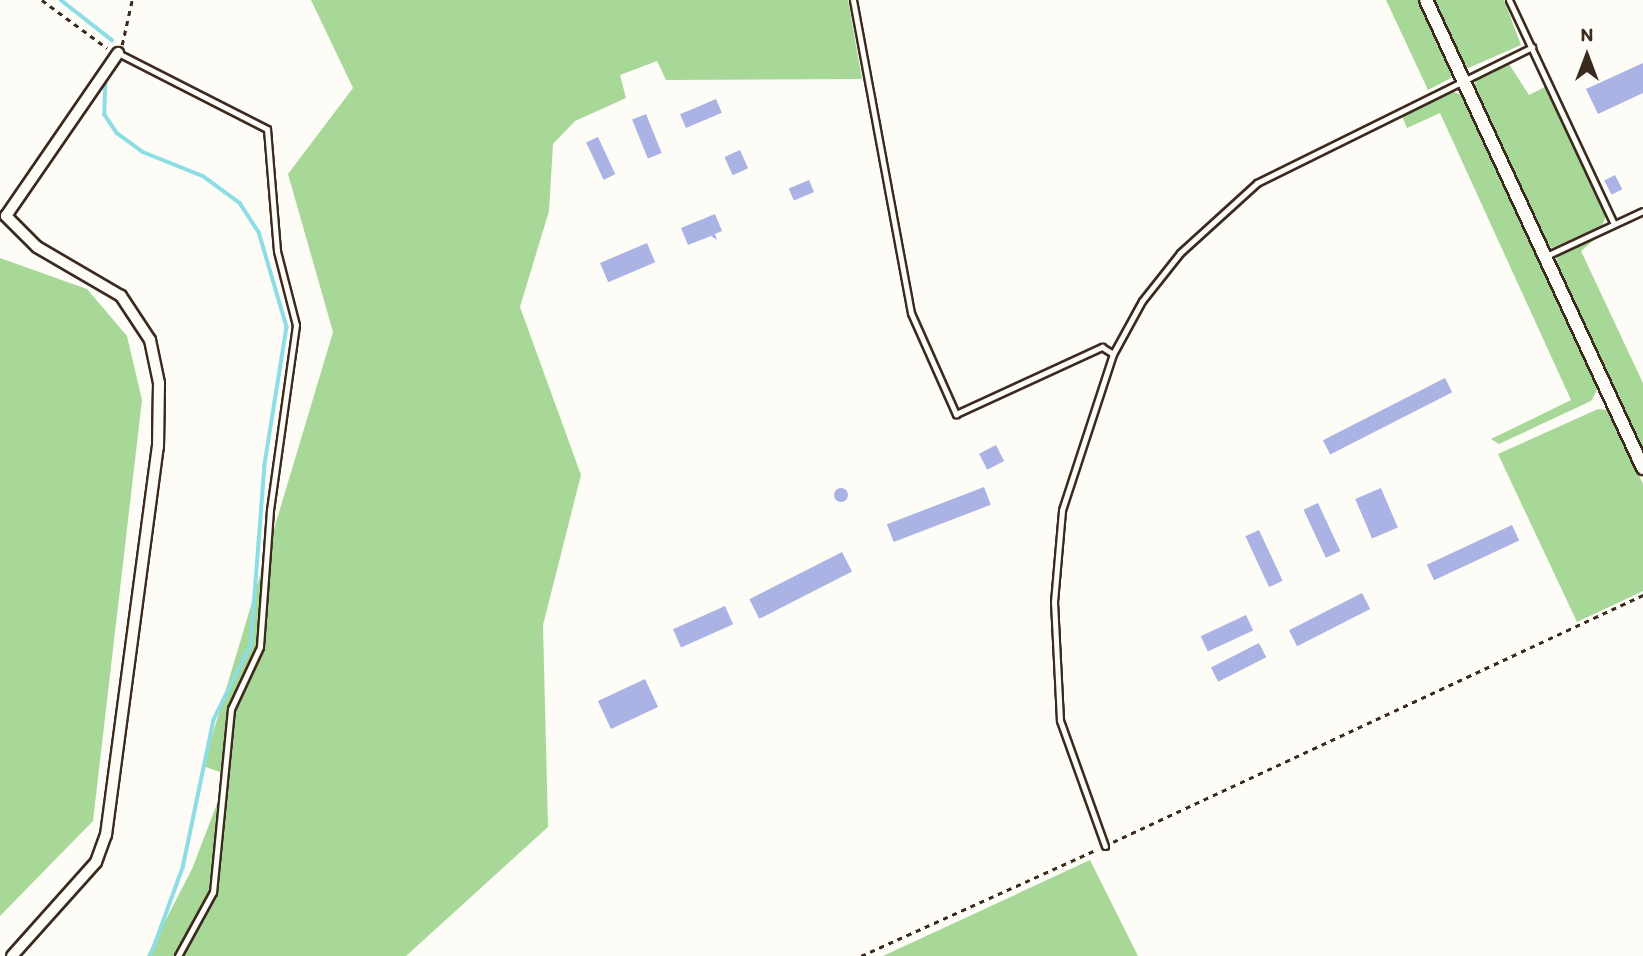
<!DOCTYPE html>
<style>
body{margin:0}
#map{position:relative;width:1643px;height:956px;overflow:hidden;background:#fdfcf7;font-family:Itim,sans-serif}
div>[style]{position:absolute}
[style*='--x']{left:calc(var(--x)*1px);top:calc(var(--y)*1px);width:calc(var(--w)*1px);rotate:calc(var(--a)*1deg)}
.green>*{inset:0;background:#a8d898}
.stream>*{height:3.5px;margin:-1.75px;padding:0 1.75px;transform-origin:1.75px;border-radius:1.75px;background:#8cdee4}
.building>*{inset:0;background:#aab3e3;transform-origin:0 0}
.round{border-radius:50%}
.path>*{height:2.5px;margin-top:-1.25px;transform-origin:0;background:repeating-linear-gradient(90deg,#3b2a1e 0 5px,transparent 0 10px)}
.roads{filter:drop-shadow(2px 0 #3b2a1e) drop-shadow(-2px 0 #3b2a1e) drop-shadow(0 2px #3b2a1e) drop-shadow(0 -2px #3b2a1e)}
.service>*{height:5px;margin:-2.5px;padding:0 2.5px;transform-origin:2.5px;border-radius:2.5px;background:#fdfcf7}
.minor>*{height:10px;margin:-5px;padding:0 5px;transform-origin:5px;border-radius:5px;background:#fdfcf7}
.tertiary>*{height:12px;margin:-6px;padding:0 6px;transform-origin:6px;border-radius:6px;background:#fdfcf7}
span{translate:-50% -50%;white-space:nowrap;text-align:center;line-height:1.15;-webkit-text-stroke:5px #fdfcf7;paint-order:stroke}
.north{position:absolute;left:1552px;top:21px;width:70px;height:70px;-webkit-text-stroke:5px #fdfcf7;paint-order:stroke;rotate:0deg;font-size:19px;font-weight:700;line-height:28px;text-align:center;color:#3b2a1e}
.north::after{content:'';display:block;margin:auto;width:24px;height:32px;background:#3b2a1e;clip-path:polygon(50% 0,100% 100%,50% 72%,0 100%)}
</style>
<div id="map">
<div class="green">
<div style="clip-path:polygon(311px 0,848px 0,862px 79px,666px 80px,657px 61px,620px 75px,626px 98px,575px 121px,553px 144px,549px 211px,520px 307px,581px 475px,543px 625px,548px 827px,406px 956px,147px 956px,192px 869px,228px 775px,203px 766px,333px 332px,288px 174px,353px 88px)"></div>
<div style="clip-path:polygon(1386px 0,1421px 0,1452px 66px,1451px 78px,1428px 90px)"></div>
<div style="clip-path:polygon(1433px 0,1504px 0,1521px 45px,1466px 69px)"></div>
<div style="clip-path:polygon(1509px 64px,1529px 95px,1545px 87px,1606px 216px,1602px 226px,1552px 248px,1544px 243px,1473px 88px,1477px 78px)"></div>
<div style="clip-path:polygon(1450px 91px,1465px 96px,1598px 388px,1591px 401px,1499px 444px,1491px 439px,1571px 400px,1440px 113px,1407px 128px,1402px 116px)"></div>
<div style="clip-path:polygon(1595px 239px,1581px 251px,1643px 383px,1643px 455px,1554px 266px,1558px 256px)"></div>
<div style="clip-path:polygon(0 258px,87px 289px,127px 336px,142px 400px,93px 821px,0 916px)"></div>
<div style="clip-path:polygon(1598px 409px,1608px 410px,1643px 484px,1643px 591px,1577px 622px,1498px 454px)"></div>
<div style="clip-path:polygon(1090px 860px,1138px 956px,883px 956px)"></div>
</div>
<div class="stream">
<div style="--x:61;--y:0;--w:65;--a:38.1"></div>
<div style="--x:106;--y:79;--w:36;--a:92"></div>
<div style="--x:105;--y:115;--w:22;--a:56"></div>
<div style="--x:117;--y:133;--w:32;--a:36"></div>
<div style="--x:143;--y:152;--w:65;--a:21.8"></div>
<div style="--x:203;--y:176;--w:46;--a:36.1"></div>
<div style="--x:240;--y:203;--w:35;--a:57"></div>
<div style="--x:259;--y:232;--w:99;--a:73.6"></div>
<div style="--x:287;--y:327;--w:140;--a:99.1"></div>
<div style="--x:265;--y:465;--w:181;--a:94.4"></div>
<div style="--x:251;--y:645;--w:84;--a:116.3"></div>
<div style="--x:214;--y:720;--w:151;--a:101.8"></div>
<div style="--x:183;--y:868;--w:94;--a:110"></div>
</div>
<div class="building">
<div style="clip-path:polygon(1643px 63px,1643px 93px,1598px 114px,1586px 89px)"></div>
<div style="left:716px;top:99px;width:15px;height:39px;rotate:67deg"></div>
<div style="left:646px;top:114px;width:42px;height:15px;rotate:68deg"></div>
<div style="left:598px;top:137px;width:41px;height:13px;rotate:65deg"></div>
<div style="left:740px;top:150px;width:20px;height:17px;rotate:66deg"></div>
<div style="left:1615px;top:175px;width:16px;height:12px;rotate:63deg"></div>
<div style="left:809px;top:180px;width:13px;height:22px;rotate:67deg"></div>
<div style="clip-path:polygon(715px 214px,722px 231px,715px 234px,717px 240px,711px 236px,688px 245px,681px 228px)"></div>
<div style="left:647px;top:243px;width:21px;height:51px;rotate:67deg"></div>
<div style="left:1445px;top:378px;width:16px;height:137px;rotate:63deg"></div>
<div style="left:996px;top:445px;width:18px;height:19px;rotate:63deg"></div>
<div style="left:984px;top:487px;width:19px;height:104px;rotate:69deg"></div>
<div style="left:1381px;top:488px;width:43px;height:28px;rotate:67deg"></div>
<div class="round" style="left:834px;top:488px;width:14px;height:14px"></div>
<div style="left:1318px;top:503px;width:53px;height:16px;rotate:65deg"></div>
<div style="left:1512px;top:525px;width:17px;height:94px;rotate:65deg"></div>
<div style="left:1259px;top:530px;width:56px;height:15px;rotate:65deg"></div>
<div style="left:842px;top:552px;width:22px;height:104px;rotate:63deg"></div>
<div style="left:1362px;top:593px;width:18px;height:82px;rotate:63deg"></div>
<div style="left:725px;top:606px;width:20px;height:57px;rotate:66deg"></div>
<div style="left:1246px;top:615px;width:17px;height:50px;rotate:65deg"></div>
<div style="left:1259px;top:643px;width:16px;height:54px;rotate:63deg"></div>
<div style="left:645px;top:679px;width:31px;height:52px;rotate:65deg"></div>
</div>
<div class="path">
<div style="--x:42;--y:0;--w:81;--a:36.4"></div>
<div style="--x:122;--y:45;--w:46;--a:-77.5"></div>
<div style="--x:1113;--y:842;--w:585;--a:-24.99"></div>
<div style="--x:861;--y:956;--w:260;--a:-24.3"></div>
</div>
<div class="roads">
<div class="service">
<div style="--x:853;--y:0;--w:318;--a:79.5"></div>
<div style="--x:911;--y:313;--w:111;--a:66"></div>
<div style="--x:956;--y:414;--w:161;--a:-24.7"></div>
<div style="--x:1102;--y:347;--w:13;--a:32"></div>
<div style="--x:1509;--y:0;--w:247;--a:64.9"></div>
<div style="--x:118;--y:53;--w:167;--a:27"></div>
<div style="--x:267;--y:129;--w:122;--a:85.3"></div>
<div style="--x:277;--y:251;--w:76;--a:75.6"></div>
<div style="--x:296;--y:325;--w:187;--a:98"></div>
<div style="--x:270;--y:510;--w:137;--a:94.2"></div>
<div style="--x:260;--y:647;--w:68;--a:115.1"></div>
<div style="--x:231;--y:709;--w:184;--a:95.6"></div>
<div style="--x:213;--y:892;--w:73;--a:118.7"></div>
<div style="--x:1544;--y:257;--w:109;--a:-24.9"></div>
<div style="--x:1105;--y:846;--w:134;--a:-109.7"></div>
<div style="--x:1060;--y:720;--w:118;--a:-92.9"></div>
<div style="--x:1054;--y:602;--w:92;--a:-85"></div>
<div style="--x:1062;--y:510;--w:164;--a:-71.9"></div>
<div style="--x:1113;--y:354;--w:60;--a:-61.3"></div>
<div style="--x:1142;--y:301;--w:61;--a:-51.6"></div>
<div style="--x:1180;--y:253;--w:104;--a:-42.3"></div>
<div style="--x:1257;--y:183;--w:307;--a:-26.3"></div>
</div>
<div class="minor">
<div style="--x:12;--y:956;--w:126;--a:-48.2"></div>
<div style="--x:96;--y:862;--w:29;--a:-70"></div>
<div style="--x:106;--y:835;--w:391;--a:-82.4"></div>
<div style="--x:158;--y:447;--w:64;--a:-89.1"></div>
<div style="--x:159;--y:383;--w:44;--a:-101.8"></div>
<div style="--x:150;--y:340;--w:53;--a:-123.4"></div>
<div style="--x:121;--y:296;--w:97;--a:-149.7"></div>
<div style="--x:37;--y:247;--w:44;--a:-135"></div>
<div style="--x:6;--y:216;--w:198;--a:-55.5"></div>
</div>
<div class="tertiary">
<div style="--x:1426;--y:0;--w:516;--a:65.12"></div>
</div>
</div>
<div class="north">N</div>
</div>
